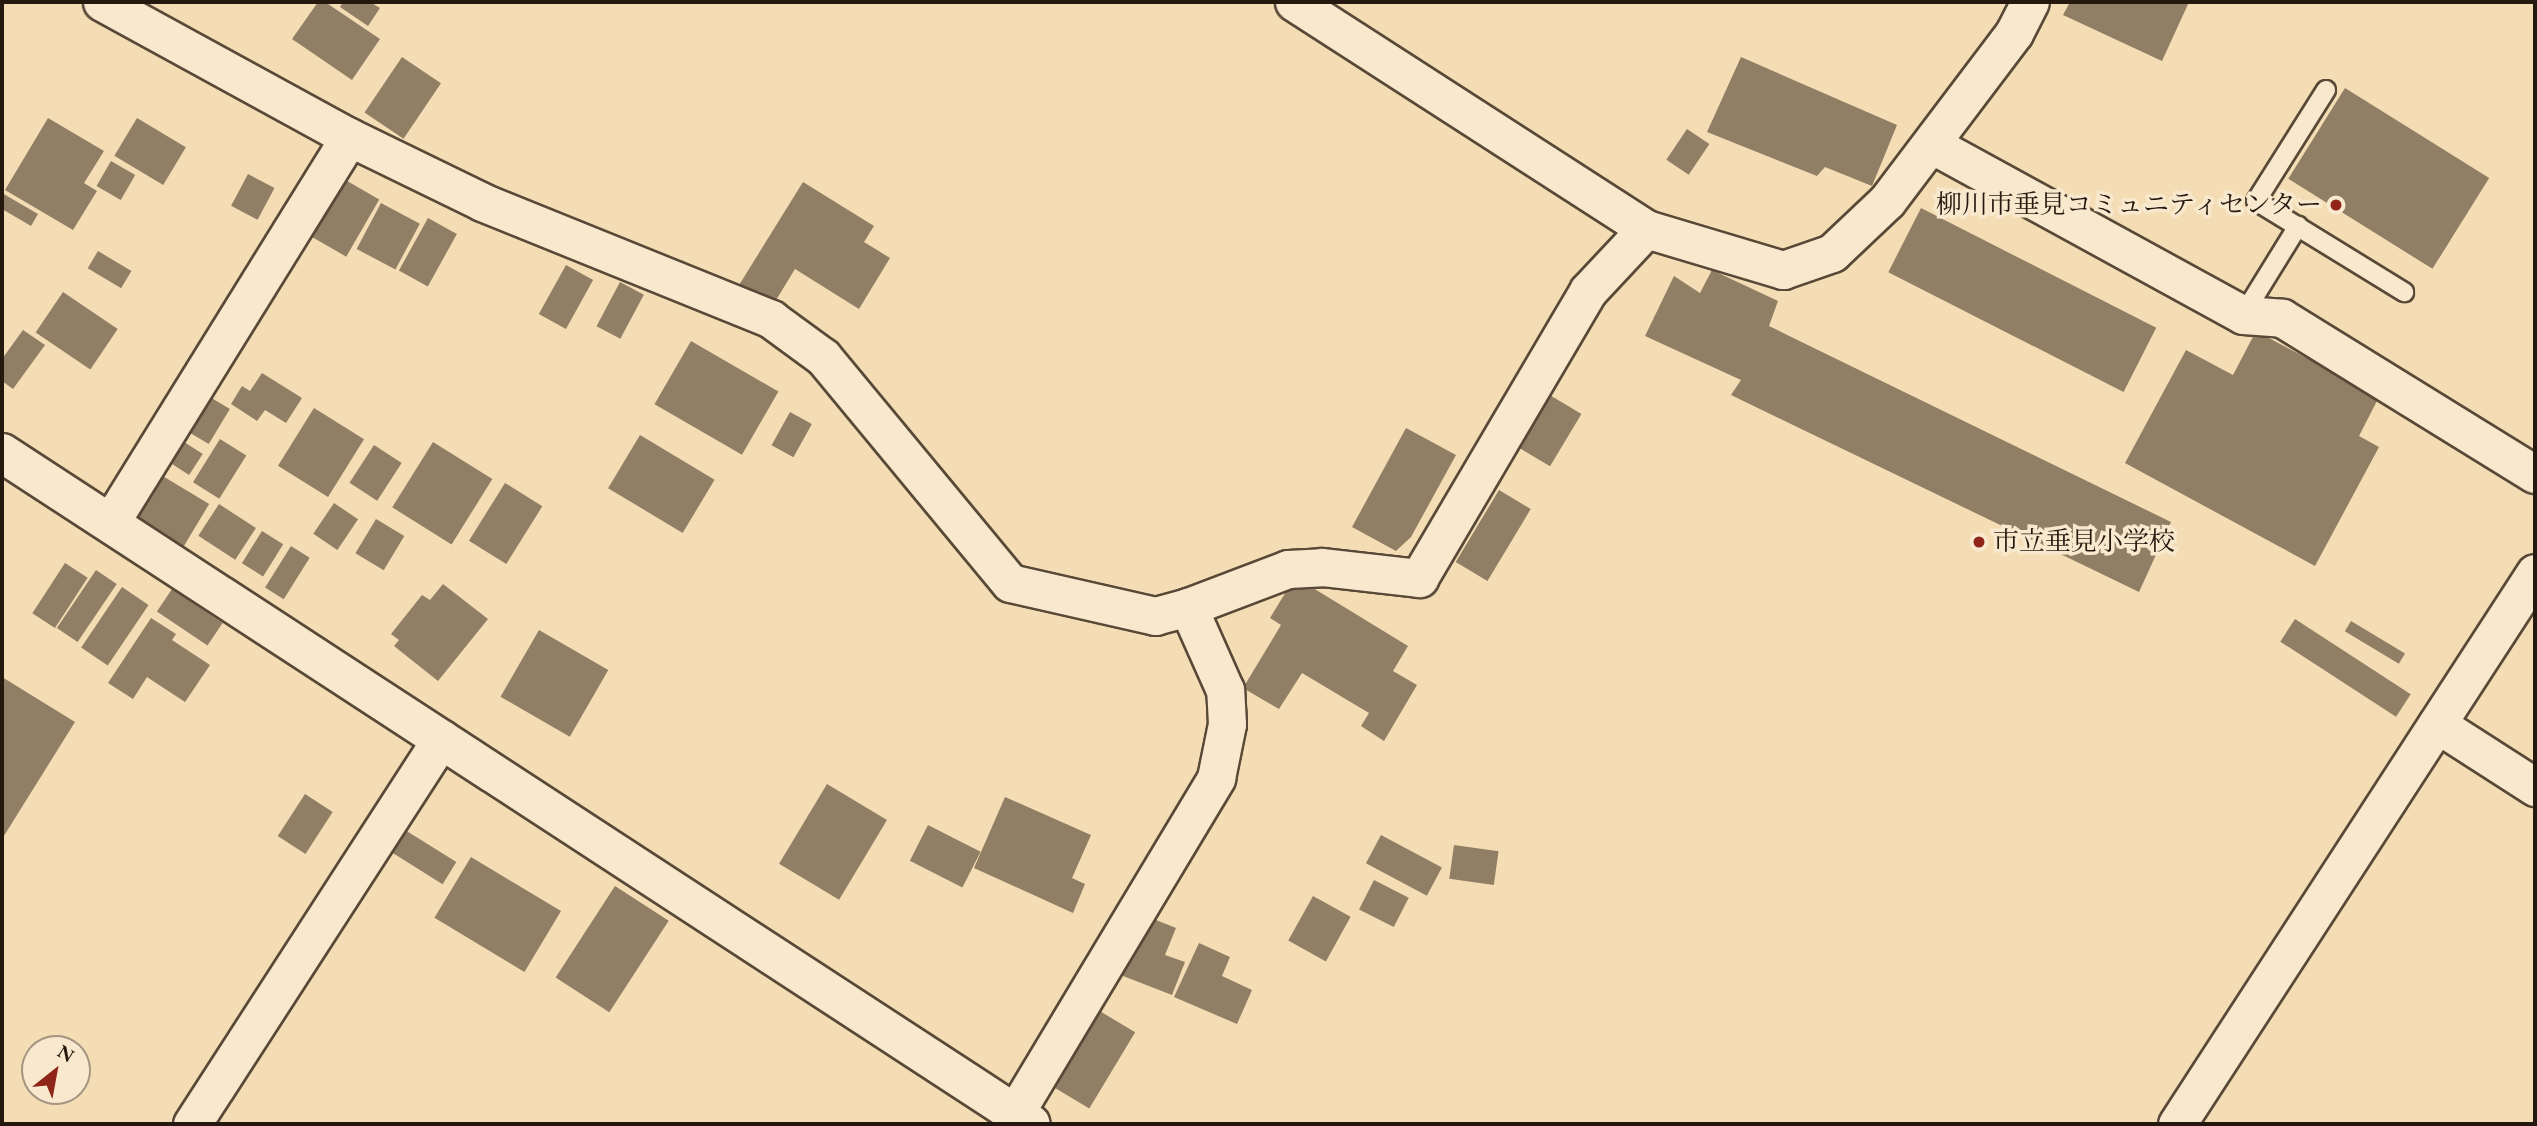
<!DOCTYPE html>
<meta charset="utf-8">
<style>
body{margin:0}
#map{position:relative;width:2537px;height:1126px;overflow:hidden;background:#f4ddb4;font-family:"EB Garamond","Noto Serif JP",serif}
div>[style]{position:absolute}
[style*='--x']{left:calc(var(--x)*1px);top:calc(var(--y)*1px);width:calc(var(--w)*1px);rotate:calc(var(--a)*1deg)}
.building>*{inset:0;background:#907e65;transform-origin:0 0}
.roads{filter:drop-shadow(2px 0 #584938) drop-shadow(-2px 0 #584938) drop-shadow(0 2px #584938) drop-shadow(0 -2px #584938)}
.lane>*{height:18px;margin:-9px;padding:0 9px;transform-origin:9px;border-radius:9px;background:#f8e9ce}
.street>*{height:37px;margin:-18.5px;padding:0 18.5px;transform-origin:18.5px;border-radius:18.5px;background:#f8e9ce}
.secondary>*{height:38px;margin:-19px;padding:0 19px;transform-origin:19px;border-radius:19px;background:#f8e9ce}
.dots>*{width:19px;height:19px;translate:-50% -50%;box-sizing:border-box;border:4px solid #f8e9ce;border-radius:50%}
span{translate:-50% -50%;white-space:nowrap;text-align:center;line-height:1.15;-webkit-text-stroke:7px #f8e9ce;paint-order:stroke}
.poi-label{font-size:26px;color:#24180f}
.right{translate:-100% -50%;text-align:right}
.left{translate:0 -50%;text-align:left}
.frame{position:absolute;inset:0;border:4px solid #24180f;pointer-events:none}
.north{position:absolute;left:21px;top:1035px;width:70px;height:70px;box-sizing:border-box;background:#f8e9ce;border:2px solid #a39582;border-radius:50%;rotate:31deg;font-size:19px;font-weight:700;line-height:28px;text-align:center;color:#24180f}
.north::after{content:'';display:block;margin:auto;width:24px;height:32px;background:#8f2418;clip-path:polygon(50% 0,100% 100%,50% 72%,0 100%)}
</style>
<div id="map">
<div class="building">
<div style="clip-path:polygon(318px 2px,325px 2px,380px 39px,352px 80px,292px 39px)"></div>
<div style="clip-path:polygon(343px 2px,370px 2px,380px 8px,368px 26px,340px 7px)"></div>
<div style="clip-path:polygon(2070px 2px,2189px 2px,2162px 61px,2063px 15px)"></div>
<div style="left:402px;top:57px;width:47px;height:67px;rotate:34deg"></div>
<div style="clip-path:polygon(1741px 57px,1897px 125px,1872px 186px,1825px 167px,1817px 176px,1707px 132px)"></div>
<div style="left:2345px;top:88px;width:170px;height:107px;rotate:32deg"></div>
<div style="clip-path:polygon(48px 118px,104px 151px,84px 183px,97px 191px,73px 230px,5px 190px)"></div>
<div style="left:137px;top:118px;width:57px;height:44px;rotate:31deg"></div>
<div style="left:1687px;top:129px;width:27px;height:37px;rotate:34deg"></div>
<div style="left:111px;top:161px;width:28px;height:29px;rotate:30deg"></div>
<div style="left:248px;top:174px;width:30px;height:36px;rotate:28deg"></div>
<div style="left:342px;top:178px;width:43px;height:66px;rotate:30deg"></div>
<div style="clip-path:polygon(803px 182px,874px 226px,864px 242px,890px 258px,859px 309px,795px 269px,770px 310px,736px 290px)"></div>
<div style="clip-path:polygon(2px 193px,38px 214px,31px 226px,2px 209px)"></div>
<div style="left:381px;top:203px;width:44px;height:52px;rotate:28deg"></div>
<div style="left:1921px;top:208px;width:264px;height:72px;rotate:27deg"></div>
<div style="left:428px;top:218px;width:33px;height:60px;rotate:29deg"></div>
<div style="left:98px;top:251px;width:39px;height:20px;rotate:31deg"></div>
<div style="left:566px;top:265px;width:31px;height:56px;rotate:29deg"></div>
<div style="clip-path:polygon(1712px 270px,1778px 301px,1769px 326px,2171px 522px,2139px 592px,1731px 395px,1741px 380px,1645px 336px,1674px 276px,1700px 293px)"></div>
<div style="left:620px;top:282px;width:27px;height:50px;rotate:28deg"></div>
<div style="left:63px;top:292px;width:66px;height:49px;rotate:34deg"></div>
<div style="clip-path:polygon(23px 330px,45px 345px,13px 389px,2px 381px,2px 359px)"></div>
<div style="clip-path:polygon(2256px 331px,2379px 397px,2359px 436px,2379px 447px,2315px 566px,2125px 463px,2186px 350px,2233px 375px)"></div>
<div style="left:691px;top:341px;width:101px;height:73px;rotate:30deg"></div>
<div style="clip-path:polygon(262px 373px,302px 398px,286px 423px,265px 410px,257px 421px,231px 404px,242px 386px,250px 391px)"></div>
<div style="left:205px;top:394px;width:29px;height:41px;rotate:31deg"></div>
<div style="left:1548px;top:394px;width:39px;height:61px;rotate:31deg"></div>
<div style="left:314px;top:408px;width:59px;height:68px;rotate:32deg"></div>
<div style="left:790px;top:412px;width:25px;height:38px;rotate:29deg"></div>
<div style="clip-path:polygon(1406px 428px,1456px 455px,1411px 537px,1396px 551px,1352px 527px)"></div>
<div style="left:640px;top:435px;width:87px;height:62px;rotate:31deg"></div>
<div style="left:175px;top:436px;width:33px;height:25px;rotate:33deg"></div>
<div style="left:220px;top:439px;width:31px;height:51px;rotate:32deg"></div>
<div style="left:433px;top:442px;width:70px;height:77px;rotate:32deg"></div>
<div style="left:374px;top:445px;width:33px;height:45px;rotate:33deg"></div>
<div style="left:156px;top:472px;width:62px;height:51px;rotate:31deg"></div>
<div style="left:505px;top:483px;width:44px;height:68px;rotate:32deg"></div>
<div style="left:1499px;top:490px;width:37px;height:84px;rotate:31deg"></div>
<div style="left:334px;top:503px;width:29px;height:37px;rotate:34deg"></div>
<div style="left:219px;top:504px;width:44px;height:38px;rotate:33deg"></div>
<div style="left:376px;top:519px;width:33px;height:40px;rotate:31deg"></div>
<div style="left:262px;top:531px;width:25px;height:38px;rotate:32deg"></div>
<div style="left:291px;top:546px;width:22px;height:49px;rotate:32deg"></div>
<div style="left:65px;top:563px;width:27px;height:60px;rotate:33deg"></div>
<div style="left:96px;top:570px;width:25px;height:70px;rotate:34deg"></div>
<div style="clip-path:polygon(1295px 577px,1408px 646px,1393px 671px,1417px 685px,1384px 741px,1361px 726px,1369px 713px,1302px 673px,1279px 709px,1243px 688px,1281px 625px,1270px 618px)"></div>
<div style="clip-path:polygon(443px 584px,488px 619px,438px 681px,394px 646px,399px 640px,391px 634px,422px 595px,430px 600px)"></div>
<div style="left:122px;top:587px;width:32px;height:73px;rotate:34deg"></div>
<div style="left:172px;top:589px;width:61px;height:27px;rotate:34deg"></div>
<div style="clip-path:polygon(151px 618px,176px 634px,172px 640px,210px 665px,185px 702px,147px 677px,133px 699px,108px 683px)"></div>
<div style="left:2295px;top:619px;width:138px;height:27px;rotate:33deg"></div>
<div style="left:2351px;top:621px;width:63px;height:12px;rotate:31deg"></div>
<div style="left:539px;top:630px;width:80px;height:77px;rotate:30deg"></div>
<div style="clip-path:polygon(2px 677px,75px 722px,2px 839px)"></div>
<div style="left:827px;top:784px;width:70px;height:93px;rotate:31deg"></div>
<div style="left:305px;top:794px;width:33px;height:50px;rotate:33deg"></div>
<div style="clip-path:polygon(1005px 797px,1091px 835px,1072px 878px,1085px 884px,1073px 913px,974px 868px)"></div>
<div style="left:397px;top:825px;width:70px;height:26px;rotate:32deg"></div>
<div style="left:928px;top:825px;width:59px;height:40px;rotate:27deg"></div>
<div style="left:1381px;top:835px;width:69px;height:32px;rotate:28deg"></div>
<div style="left:1454px;top:845px;width:45px;height:34px;rotate:8deg"></div>
<div style="left:471px;top:857px;width:105px;height:71px;rotate:31deg"></div>
<div style="left:1374px;top:880px;width:39px;height:33px;rotate:27deg"></div>
<div style="left:615px;top:886px;width:64px;height:109px;rotate:33deg"></div>
<div style="left:1313px;top:896px;width:43px;height:51px;rotate:29deg"></div>
<div style="clip-path:polygon(1141px 914px,1176px 928px,1165px 955px,1185px 962px,1172px 995px,1118px 974px)"></div>
<div style="clip-path:polygon(1199px 943px,1230px 957px,1222px 976px,1252px 990px,1237px 1024px,1174px 997px)"></div>
<div style="left:1088px;top:1004px;width:55px;height:89px;rotate:31deg"></div>
</div>
<div class="roads">
<div class="lane">
<div style="--x:2326;--y:90;--w:131;--a:122.2"></div>
<div style="--x:2256;--y:201;--w:174;--a:31.6"></div>
<div style="--x:2243;--y:315;--w:105;--a:-58.3"></div>
</div>
<div class="street">
<div style="--x:102;--y:2;--w:281;--a:28.7"></div>
<div style="--x:349;--y:137;--w:148;--a:26"></div>
<div style="--x:482;--y:202;--w:312;--a:22"></div>
<div style="--x:771;--y:319;--w:64;--a:36.2"></div>
<div style="--x:823;--y:357;--w:293;--a:50.4"></div>
<div style="--x:1010;--y:583;--w:149;--a:12.8"></div>
<div style="--x:1155;--y:616;--w:34;--a:-15"></div>
<div style="--x:1294;--y:2;--w:419;--a:32.8"></div>
<div style="--x:1646;--y:229;--w:143;--a:16.7"></div>
<div style="--x:1783;--y:270;--w:52;--a:-19.1"></div>
<div style="--x:1832;--y:253;--w:76;--a:-43.4"></div>
<div style="--x:1887;--y:201;--w:211;--a:-52.9"></div>
<div style="--x:2014;--y:33;--w:35;--a:-63"></div>
<div style="--x:1931;--y:144;--w:356;--a:28.7"></div>
<div style="--x:2243;--y:315;--w:39;--a:4"></div>
<div style="--x:2282;--y:318;--w:297;--a:31.7"></div>
<div style="--x:110;--y:523;--w:454;--a:-58.2"></div>
<div style="--x:2437;--y:724;--w:117;--a:32.7"></div>
<div style="--x:1015;--y:1113;--w:391;--a:-59"></div>
<div style="--x:1216;--y:778;--w:55;--a:-78.5"></div>
<div style="--x:1227;--y:724;--w:34;--a:-93"></div>
<div style="--x:1225;--y:690;--w:91;--a:-114"></div>
<div style="--x:1188;--y:607;--w:107;--a:-20.8"></div>
<div style="--x:1288;--y:569;--w:34;--a:-3"></div>
<div style="--x:1322;--y:567;--w:98;--a:6.5"></div>
<div style="--x:1419;--y:578;--w:333;--a:-59.5"></div>
<div style="--x:1588;--y:291;--w:85;--a:-46.9"></div>
<div style="--x:192;--y:1124;--w:459;--a:-57.1"></div>
<div style="--x:2177;--y:1124;--w:657;--a:-56.99"></div>
</div>
<div class="secondary">
<div style="--x:2;--y:453;--w:1228;--a:33.11"></div>
</div>
</div>
<div class="dots">
<div style="left:2336px;top:205px;background:#8f2418"></div>
<div style="left:1979px;top:542px;background:#8f2418"></div>
</div>
<div class="poi-label">
<span class="right" style="left:2322px;top:205px">柳川市垂見コミュニティセンター</span>
<span class="left" style="left:1993px;top:542px">市立垂見小学校</span>
</div>
<div class="frame"></div>
<div class="north">N</div>
</div>
